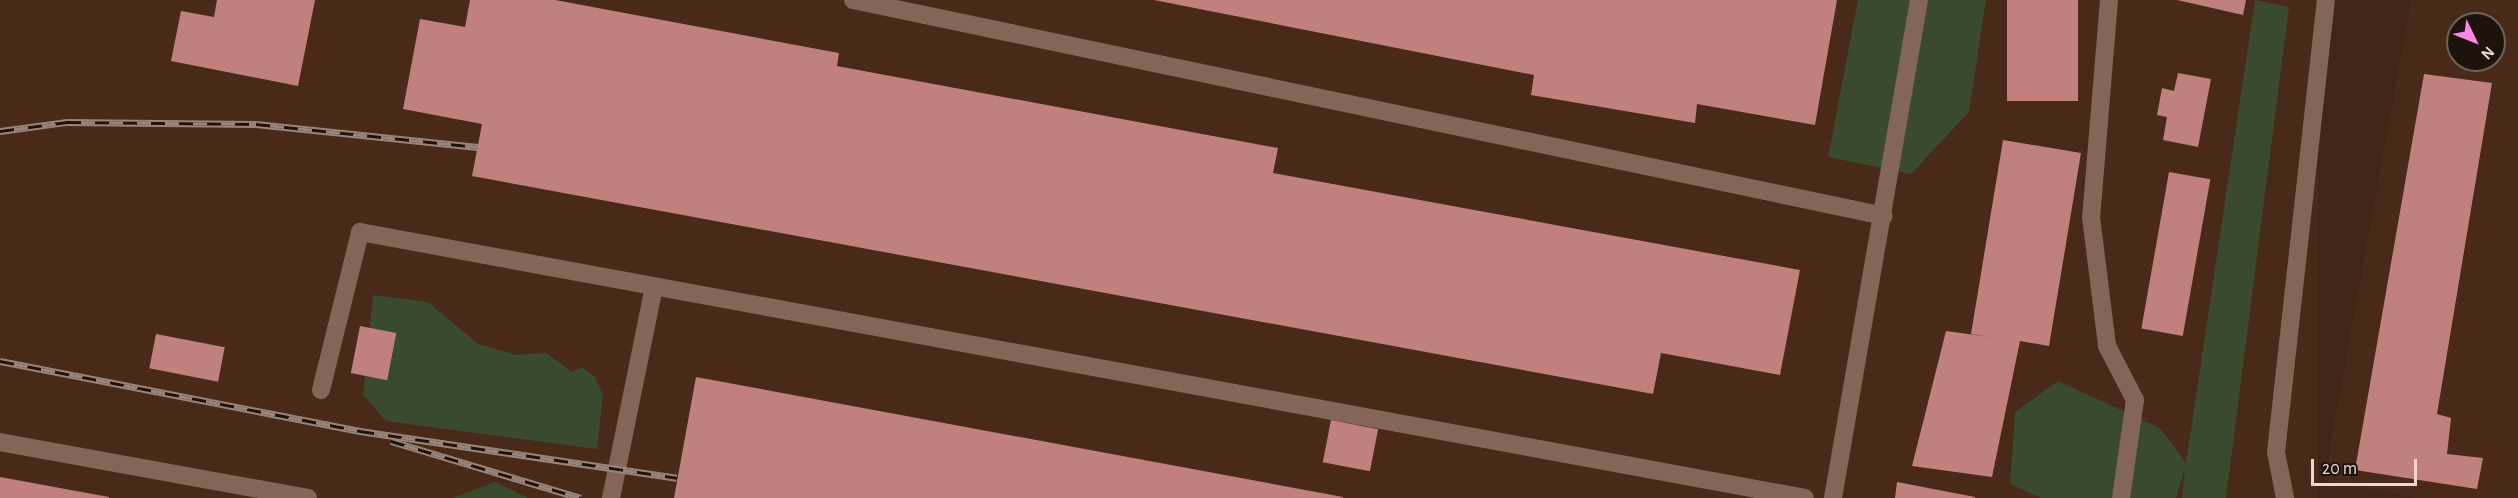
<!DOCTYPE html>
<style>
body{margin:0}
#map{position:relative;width:2518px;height:498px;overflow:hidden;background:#3f2619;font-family:"Alegreya Sans",sans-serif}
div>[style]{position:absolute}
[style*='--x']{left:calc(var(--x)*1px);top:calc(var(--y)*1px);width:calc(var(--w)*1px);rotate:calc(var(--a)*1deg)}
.built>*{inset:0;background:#492a19;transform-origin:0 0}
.green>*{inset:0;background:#3a4a2e}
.building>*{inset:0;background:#c0807d;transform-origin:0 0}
.minor>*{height:18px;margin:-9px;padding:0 9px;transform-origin:9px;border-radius:9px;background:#836657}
.rail>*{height:7px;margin-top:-3.5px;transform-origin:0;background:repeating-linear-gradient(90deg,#1e120d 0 14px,#99847a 0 28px);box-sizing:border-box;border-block:2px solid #99847a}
span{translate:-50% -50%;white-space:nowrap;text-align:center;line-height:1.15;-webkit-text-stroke:6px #1e120d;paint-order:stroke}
.north{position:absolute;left:2446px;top:12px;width:60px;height:60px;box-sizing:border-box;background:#1e120d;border:2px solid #70625b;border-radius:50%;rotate:133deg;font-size:16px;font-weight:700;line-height:24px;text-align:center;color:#ead9d1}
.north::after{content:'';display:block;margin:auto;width:21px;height:27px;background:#f987e8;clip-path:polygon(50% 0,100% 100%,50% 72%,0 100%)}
.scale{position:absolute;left:2311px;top:459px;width:106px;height:27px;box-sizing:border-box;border:3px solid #ead9d1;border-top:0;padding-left:8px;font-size:18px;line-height:21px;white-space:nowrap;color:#ead9d1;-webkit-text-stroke:4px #1e120d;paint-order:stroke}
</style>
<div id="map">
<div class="built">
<div style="left:0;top:0;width:2318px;height:498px"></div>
<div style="clip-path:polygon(evenodd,2411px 0,2518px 0,2518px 498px,2414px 498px,2324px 480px,2411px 0,2458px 24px,2494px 24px,2494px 60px,2458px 60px,2458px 24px)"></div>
</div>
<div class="green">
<div style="clip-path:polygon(1858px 0,1986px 0,1969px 112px,1911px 174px,1828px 157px)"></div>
<div style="clip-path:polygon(2255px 0,2289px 7px,2226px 498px,2182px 498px,2185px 468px,2176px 498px,2041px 498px,2010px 484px,2015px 412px,2058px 381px,2160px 428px,2186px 463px)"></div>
<div style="clip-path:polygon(373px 295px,428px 302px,478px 344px,516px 355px,546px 353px,572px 372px,582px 367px,594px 376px,603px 395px,597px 449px,386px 421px,363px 395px)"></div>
<div style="clip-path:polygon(495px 482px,528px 498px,453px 498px)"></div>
</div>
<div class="building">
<div style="clip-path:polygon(217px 0,315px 0,298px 86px,171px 61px,181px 11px,214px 17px)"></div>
<div style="clip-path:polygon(470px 0,555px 0,839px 53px,837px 66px,1278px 148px,1273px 173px,1800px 270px,1780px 375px,1661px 353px,1653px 394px,472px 176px,482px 124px,403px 109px,420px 19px,465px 27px)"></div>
<div style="clip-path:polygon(1154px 0,1837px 0,1815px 125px,1697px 104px,1695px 123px,1531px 95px,1534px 75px)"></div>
<div style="left:2007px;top:0;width:71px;height:101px"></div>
<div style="clip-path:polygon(2177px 0,2246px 0,2243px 15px)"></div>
<div style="clip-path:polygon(2178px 73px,2211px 79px,2198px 147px,2163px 140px,2167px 117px,2157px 115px,2162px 88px,2174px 91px)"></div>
<div style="clip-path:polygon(2424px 74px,2492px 83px,2437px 414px,2451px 418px,2447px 454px,2483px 458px,2477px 489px,2355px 470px)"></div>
<div style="clip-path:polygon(2003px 140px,2081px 153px,2049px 346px,2020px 341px,1992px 477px,1912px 466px,1946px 331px,1990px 337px,1971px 334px)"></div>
<div style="left:2169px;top:172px;width:42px;height:159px;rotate:10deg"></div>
<div style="left:360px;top:326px;width:37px;height:48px;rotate:11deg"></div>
<div style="left:156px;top:334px;width:70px;height:35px;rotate:11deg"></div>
<div style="clip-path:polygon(696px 377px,1343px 497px,1343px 498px,674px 498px)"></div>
<div style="left:1331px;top:420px;width:48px;height:43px;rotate:11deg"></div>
<div style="clip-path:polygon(0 477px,109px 497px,109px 498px,0 498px)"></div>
<div style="clip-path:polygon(1897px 482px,1975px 497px,1975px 498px,1895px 498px)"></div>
</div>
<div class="minor">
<div style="--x:853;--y:0;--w:1053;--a:11.83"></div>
<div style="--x:2109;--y:0;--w:218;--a:94.7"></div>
<div style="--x:2091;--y:217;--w:130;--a:82.9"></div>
<div style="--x:2107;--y:346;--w:61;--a:62.6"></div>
<div style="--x:2135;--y:400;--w:99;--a:98.1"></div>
<div style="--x:321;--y:390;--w:163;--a:-76.1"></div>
<div style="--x:360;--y:232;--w:1469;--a:10.43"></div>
<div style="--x:0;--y:442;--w:313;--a:10.3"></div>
<div style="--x:611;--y:498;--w:216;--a:-78.5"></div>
<div style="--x:1833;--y:498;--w:505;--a:-80.2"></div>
<div style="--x:2285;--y:498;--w:47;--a:-101.1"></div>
<div style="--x:2276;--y:452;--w:455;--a:-83.7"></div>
</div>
<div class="rail">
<div style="--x:0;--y:131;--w:68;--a:-7.7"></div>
<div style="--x:67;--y:122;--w:189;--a:0.6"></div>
<div style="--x:256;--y:124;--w:223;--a:5.9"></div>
<div style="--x:0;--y:361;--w:367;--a:11"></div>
<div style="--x:360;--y:431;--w:320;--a:8.4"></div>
<div style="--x:391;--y:441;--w:198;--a:16.7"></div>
</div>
<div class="north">N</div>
<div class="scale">20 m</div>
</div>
